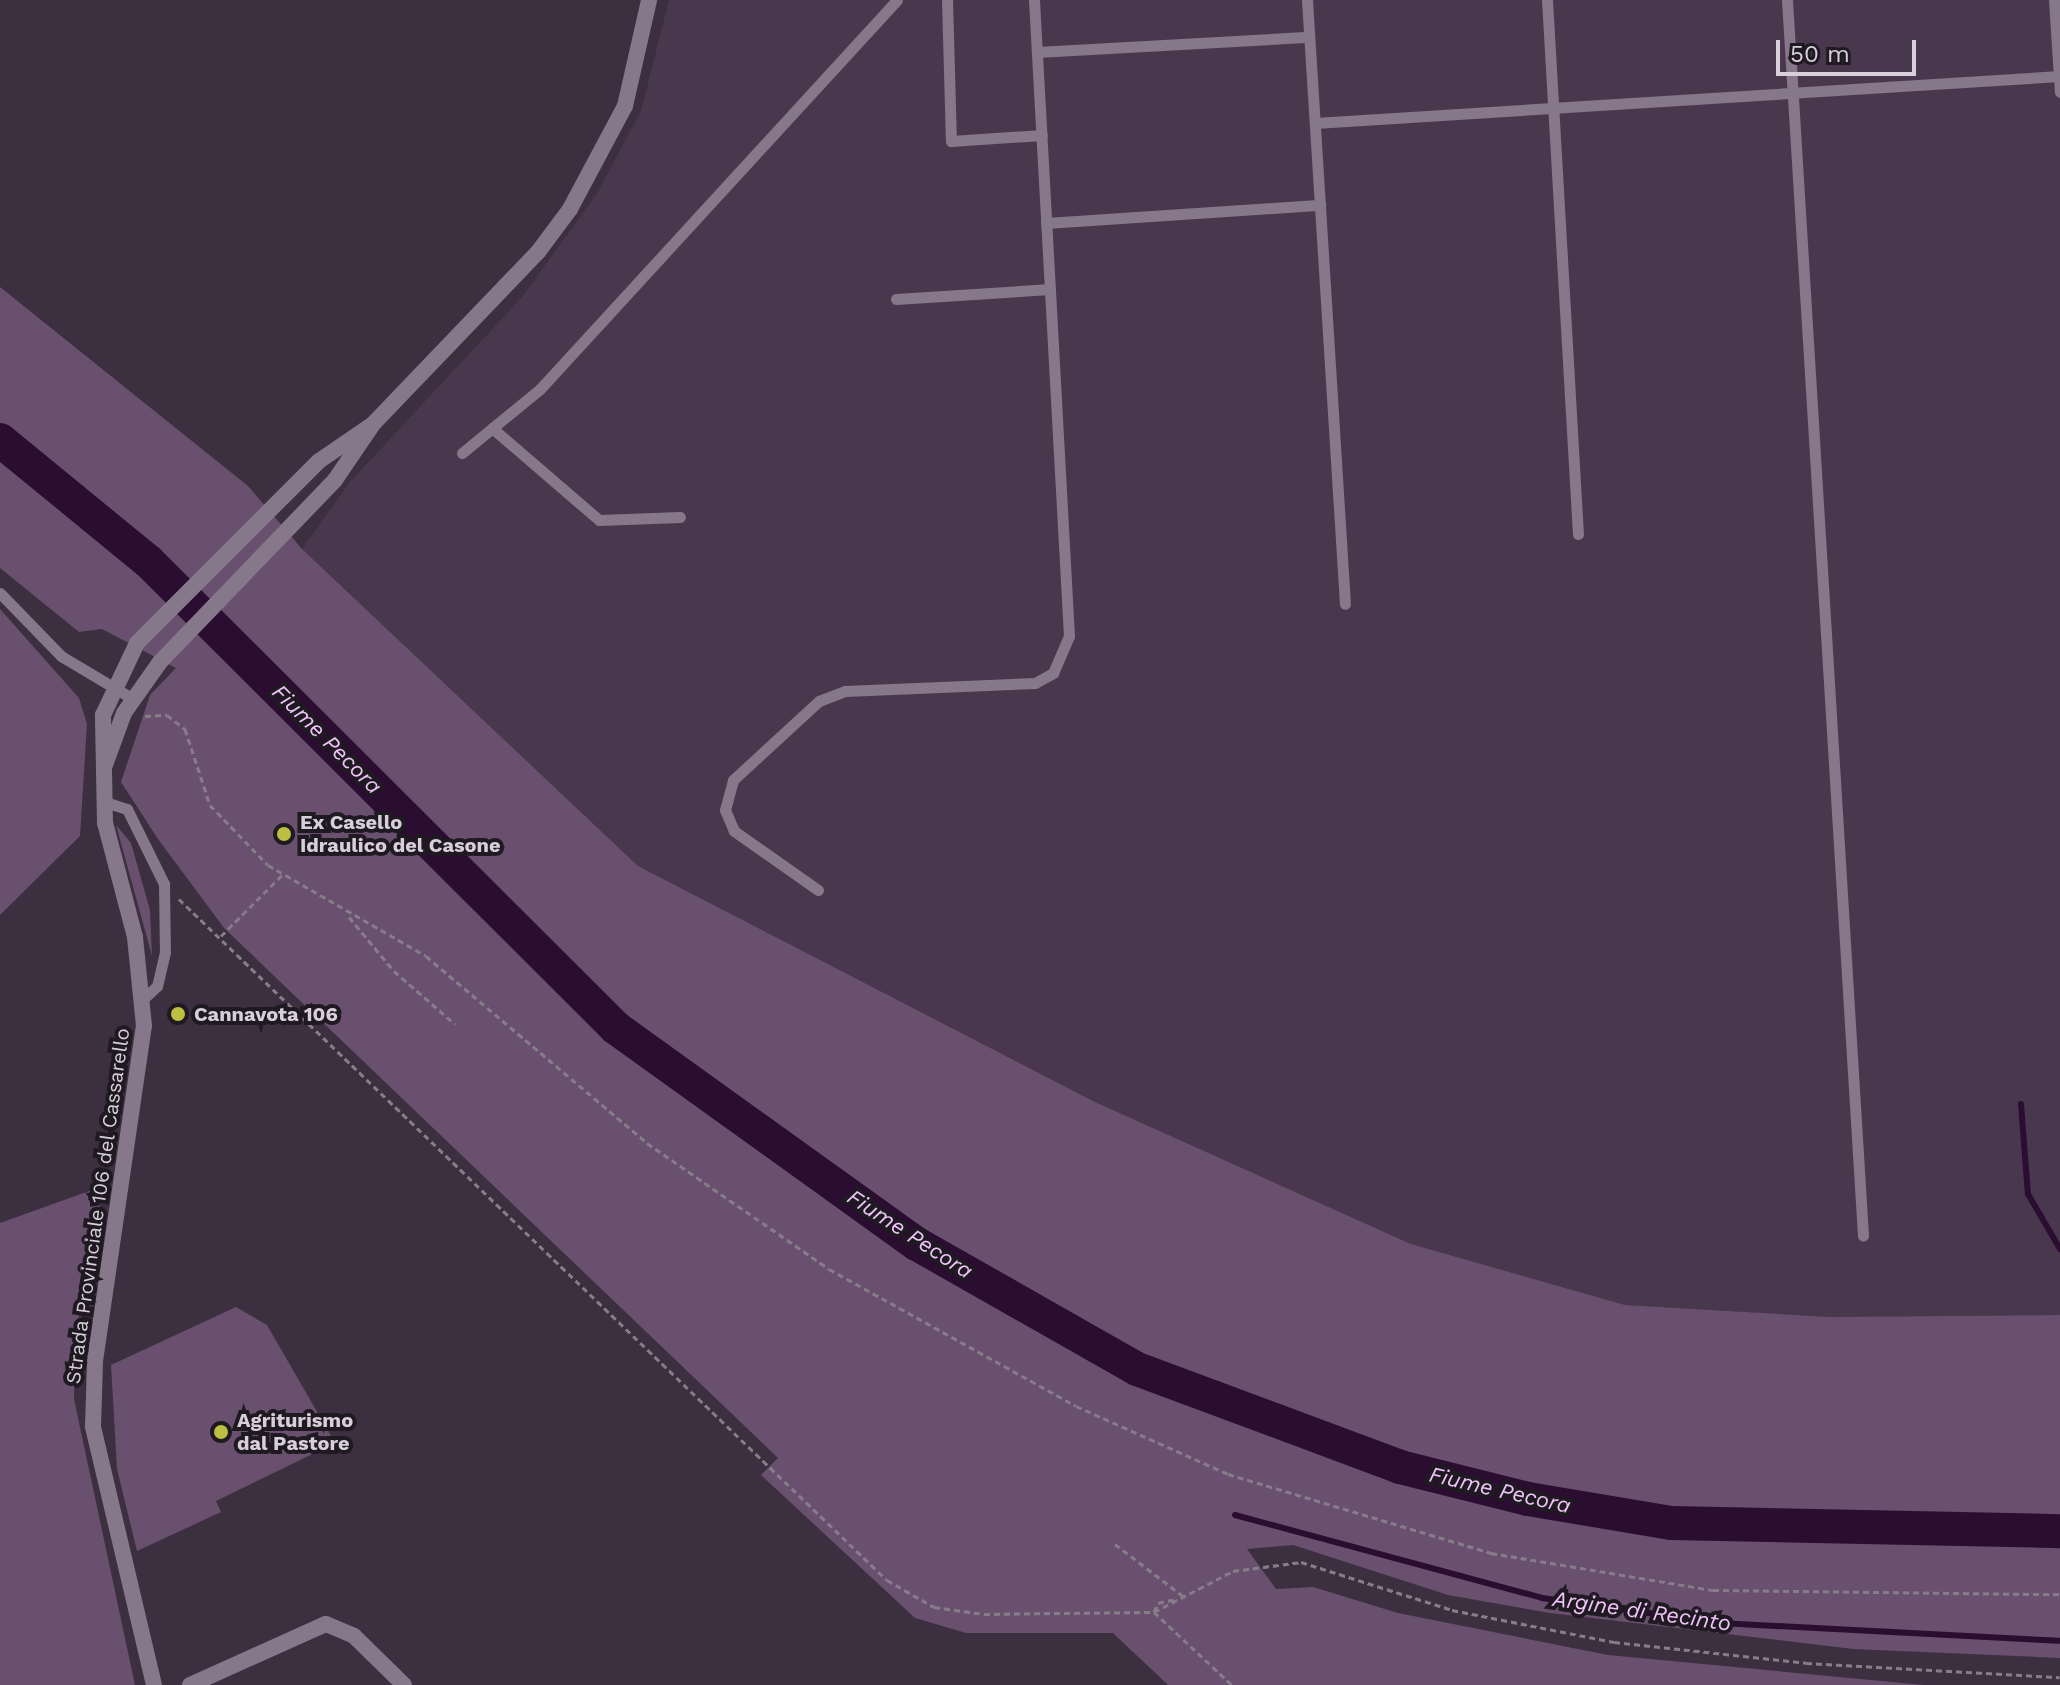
<!DOCTYPE html>
<style>
body{margin:0}
#map{position:relative;width:2060px;height:1685px;overflow:hidden;background:#3c2f3f;font-family:"Work Sans",sans-serif}
div>[style]{position:absolute}
[style*='--x']{left:calc(var(--x)*1px);top:calc(var(--y)*1px);width:calc(var(--w)*1px);rotate:calc(var(--a)*1deg)}
.built>*{inset:0;background:#49384d}
.green>*{inset:0;background:#68506e}
.stream>*{height:6px;margin:-3px;padding:0 3px;transform-origin:3px;border-radius:3px;background:#2b0d32}
.river>*{height:34px;margin:-17px;padding:0 17px;transform-origin:17px;border-radius:17px;background:#2b0d32}
.path>*{height:3px;margin-top:-1.5px;transform-origin:0;background:repeating-linear-gradient(90deg,#877d8a 0 6px,transparent 0 10px)}
.service>*{height:11px;margin:-5.5px;padding:0 5.5px;transform-origin:5.5px;border-radius:5.5px;background:#86778a}
.minor>*{height:16px;margin:-8px;padding:0 8px;transform-origin:8px;border-radius:8px;background:#86778a}
.tertiary>*{height:16px;margin:-8px;padding:0 8px;transform-origin:8px;border-radius:8px;background:#86778a}
.dots>*{width:22px;height:22px;translate:-50% -50%;box-sizing:border-box;border:4px solid #1f1921;border-radius:50%}
span{translate:-50% -50%;white-space:nowrap;text-align:center;line-height:1.15;-webkit-text-stroke:8px #1f1921;paint-order:stroke}
.poi-label{font-size:20px;color:#d7cfd9;font-weight:700}
.left{translate:0 -50%;text-align:left}
.street-label{font-size:20px;color:#d7cfd9}
.water-label{font-size:22px;color:#efc4f9;font-style:italic}
.scale{position:absolute;left:1776px;top:40px;width:140px;height:36px;box-sizing:border-box;border:4px solid #d7cfd9;border-top:0;padding-left:10px;font-size:24px;line-height:28px;white-space:nowrap;color:#d7cfd9;-webkit-text-stroke:6px #1f1921;paint-order:stroke}
</style>
<div id="map">
<div class="built">
<div style="clip-path:polygon(669px 0,2060px 0,2060px 1315px,1829px 1317px,1625px 1305px,1411px 1244px,1095px 1102px,638px 866px,302px 549px,349px 483px,522px 297px,596px 195px,641px 111px)"></div>
</div>
<div class="green">
<div style="clip-path:polygon(0 287px,248px 486px,302px 549px,638px 866px,1095px 1102px,1411px 1244px,1625px 1305px,1829px 1317px,2060px 1315px,2060px 1658px,1853px 1649px,1550px 1613px,1448px 1595px,1293px 1545px,1247px 1549px,1276px 1589px,1313px 1587px,1398px 1613px,1608px 1655px,1924px 1685px,1168px 1685px,1113px 1633px,966px 1633px,915px 1618px,761px 1475px,778px 1458px,224px 928px,158px 839px,121px 782px,150px 695px,176px 668px,102px 629px,79px 632px,0 568px)"></div>
<div style="clip-path:polygon(0 609px,79px 698px,87px 724px,80px 836px,0 915px)"></div>
<div style="clip-path:polygon(116px 825px,131px 843px,150px 910px,152px 956px)"></div>
<div style="clip-path:polygon(92px 1190px,103px 1190px,76px 1332px,74px 1399px,135px 1685px,0 1685px,0 1223px)"></div>
<div style="clip-path:polygon(236px 1307px,267px 1325px,335px 1443px,216px 1501px,221px 1512px,137px 1551px,117px 1469px,111px 1365px)"></div>
</div>
<div class="stream">
<div style="--x:2021;--y:1104;--w:90;--a:85.6"></div>
<div style="--x:2028;--y:1194;--w:64;--a:59.8"></div>
<div style="--x:1235;--y:1515;--w:318;--a:15.1"></div>
<div style="--x:1542;--y:1598;--w:179;--a:8"></div>
<div style="--x:1719;--y:1623;--w:341;--a:3"></div>
</div>
<div class="river">
<div style="--x:0;--y:440;--w:191;--a:39.3"></div>
<div style="--x:148;--y:561;--w:661;--a:44.94"></div>
<div style="--x:616;--y:1028;--w:370;--a:35.7"></div>
<div style="--x:917;--y:1244;--w:253;--a:29.6"></div>
<div style="--x:1137;--y:1369;--w:281;--a:20.4"></div>
<div style="--x:1400;--y:1467;--w:132;--a:14"></div>
<div style="--x:1528;--y:1499;--w:145;--a:9.5"></div>
<div style="--x:1671;--y:1523;--w:389;--a:1.2"></div>
</div>
<div class="path">
<div style="--x:145;--y:716;--w:22;--a:-3"></div>
<div style="--x:167;--y:715;--w:23;--a:38"></div>
<div style="--x:185;--y:729;--w:80;--a:71.8"></div>
<div style="--x:210;--y:805;--w:83;--a:46"></div>
<div style="--x:268;--y:865;--w:182;--a:29.9"></div>
<div style="--x:426;--y:956;--w:289;--a:40.2"></div>
<div style="--x:647;--y:1143;--w:221;--a:34.7"></div>
<div style="--x:829;--y:1269;--w:282;--a:29"></div>
<div style="--x:1076;--y:1406;--w:167;--a:24.1"></div>
<div style="--x:1228;--y:1474;--w:275;--a:16.7"></div>
<div style="--x:1491;--y:1553;--w:225;--a:9.5"></div>
<div style="--x:1713;--y:1590;--w:347;--a:0.7"></div>
<div style="--x:179;--y:899;--w:982;--a:43.89"></div>
<div style="--x:887;--y:1580;--w:54;--a:29.9"></div>
<div style="--x:934;--y:1607;--w:50;--a:8"></div>
<div style="--x:984;--y:1614;--w:170;--a:-0.7"></div>
<div style="--x:1154;--y:1612;--w:107;--a:43.1"></div>
<div style="--x:349;--y:917;--w:70;--a:50.2"></div>
<div style="--x:394;--y:971;--w:81;--a:41"></div>
<div style="--x:221;--y:936;--w:86;--a:-45"></div>
<div style="--x:1115;--y:1544;--w:86;--a:37.4"></div>
<div style="--x:1154;--y:1612;--w:89;--a:-27.4"></div>
<div style="--x:1233;--y:1571;--w:69;--a:-7.5"></div>
<div style="--x:1301;--y:1562;--w:158;--a:17.6"></div>
<div style="--x:1452;--y:1610;--w:165;--a:11.2"></div>
<div style="--x:1614;--y:1642;--w:193;--a:6.2"></div>
<div style="--x:1806;--y:1663;--w:254;--a:3.2"></div>
<div style="--x:1154;--y:1612;--w:10;--a:-66"></div>
<div style="--x:1158;--y:1603;--w:17;--a:-13"></div>
</div>
<div class="service">
<div style="--x:947;--y:0;--w:141;--a:88.4"></div>
<div style="--x:951;--y:141;--w:91;--a:-3.8"></div>
<div style="--x:1307;--y:0;--w:605;--a:86.4"></div>
<div style="--x:1547;--y:0;--w:535;--a:86.68"></div>
<div style="--x:1787;--y:0;--w:1238;--a:86.48"></div>
<div style="--x:2054;--y:0;--w:92;--a:86.3"></div>
<div style="--x:1037;--y:52;--w:272;--a:-3.2"></div>
<div style="--x:1315;--y:123;--w:746;--a:-3.61"></div>
<div style="--x:1046;--y:223;--w:275;--a:-3.8"></div>
<div style="--x:896;--y:299;--w:154;--a:-3.7"></div>
<div style="--x:492;--y:428;--w:141;--a:40.7"></div>
<div style="--x:599;--y:520;--w:81;--a:-2.1"></div>
<div style="--x:462;--y:453;--w:101;--a:-39.4"></div>
<div style="--x:540;--y:389;--w:528;--a:-47.46"></div>
<div style="--x:0;--y:593;--w:88;--a:45.9"></div>
<div style="--x:61;--y:656;--w:84;--a:30.8"></div>
<div style="--x:102;--y:801;--w:26;--a:18"></div>
<div style="--x:127;--y:809;--w:84;--a:63.7"></div>
<div style="--x:164;--y:884;--w:68;--a:89.2"></div>
<div style="--x:165;--y:952;--w:35;--a:103"></div>
<div style="--x:157;--y:986;--w:19;--a:137"></div>
<div style="--x:818;--y:890;--w:103;--a:-144.9"></div>
<div style="--x:734;--y:831;--w:23;--a:-113"></div>
<div style="--x:725;--y:810;--w:31;--a:-75"></div>
<div style="--x:733;--y:780;--w:117;--a:-42.6"></div>
<div style="--x:819;--y:701;--w:28;--a:-21"></div>
<div style="--x:845;--y:691;--w:190;--a:-2.4"></div>
<div style="--x:1035;--y:683;--w:21;--a:-29"></div>
<div style="--x:1053;--y:673;--w:40;--a:-66.6"></div>
<div style="--x:1069;--y:636;--w:637;--a:-93.15"></div>
</div>
<div class="minor">
<div style="--x:190;--y:1685;--w:149;--a:-24.2"></div>
<div style="--x:326;--y:1624;--w:30;--a:23"></div>
<div style="--x:354;--y:1636;--w:70;--a:44.4"></div>
</div>
<div class="tertiary">
<div style="--x:105;--y:765;--w:55;--a:-69.9"></div>
<div style="--x:124;--y:713;--w:62;--a:-54.8"></div>
<div style="--x:160;--y:662;--w:252;--a:-46.1"></div>
<div style="--x:335;--y:480;--w:68;--a:-55.8"></div>
<div style="--x:373;--y:424;--w:238;--a:-46.2"></div>
<div style="--x:538;--y:252;--w:54;--a:-53.3"></div>
<div style="--x:570;--y:209;--w:117;--a:-61.9"></div>
<div style="--x:625;--y:106;--w:109;--a:-77.2"></div>
<div style="--x:154;--y:1685;--w:266;--a:-103.3"></div>
<div style="--x:93;--y:1426;--w:65;--a:-88.2"></div>
<div style="--x:95;--y:1361;--w:339;--a:-81.7"></div>
<div style="--x:144;--y:1026;--w:89;--a:-95.8"></div>
<div style="--x:135;--y:937;--w:118;--a:-104.7"></div>
<div style="--x:105;--y:823;--w:108;--a:-91.1"></div>
<div style="--x:103;--y:715;--w:80;--a:-64.7"></div>
<div style="--x:137;--y:643;--w:257;--a:-45"></div>
<div style="--x:319;--y:461;--w:65;--a:-34.4"></div>
</div>
<div class="dots">
<div style="left:284px;top:834px;background:#bdbf43"></div>
<div style="left:178px;top:1014px;background:#bdbf43"></div>
<div style="left:221px;top:1432px;background:#bdbf43"></div>
</div>
<div class="poi-label">
<span class="left" style="left:300px;top:834px">Ex Casello<br>Idraulico del Casone</span>
<span class="left" style="left:194px;top:1014px">Cannavota 106</span>
<span class="left" style="left:237px;top:1432px">Agriturismo<br>dal Pastore</span>
</div>
<div class="street-label">
<span style="left:98px;top:1206px;rotate:-82deg">Strada Provinciale 106 del Cassarello</span>
</div>
<div class="water-label">
<span style="left:327px;top:739px;rotate:45deg">Fiume Pecora</span>
<span style="left:910px;top:1234px;rotate:33deg">Fiume Pecora</span>
<span style="left:1500px;top:1490px;rotate:13deg">Fiume Pecora</span>
<span style="left:1642px;top:1611px;rotate:8deg">Argine di Recinto</span>
</div>
<div class="scale">50 m</div>
</div>
